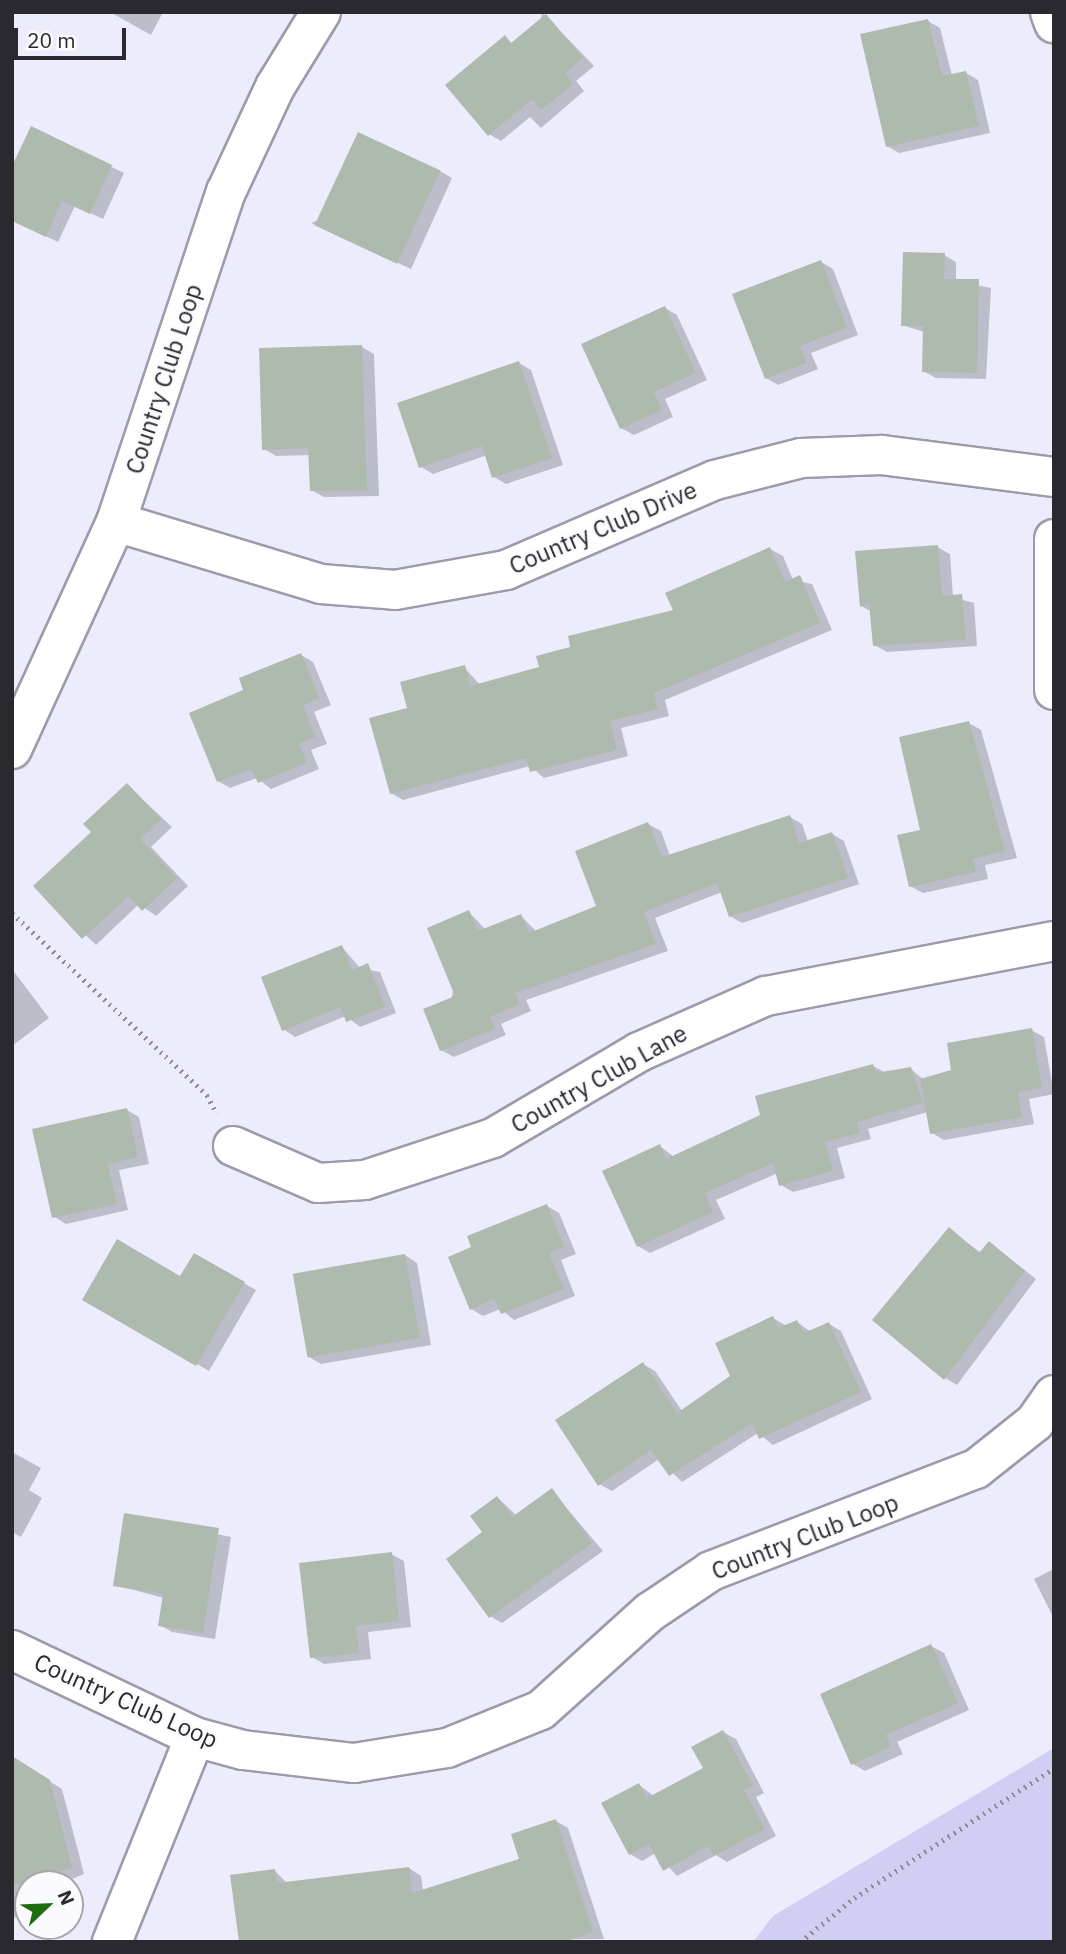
<!DOCTYPE html>
<style>
body{margin:0}
#map{position:relative;width:1066px;height:1954px;overflow:hidden;background:#edecfc;font-family:"IBM Plex Sans",sans-serif}
div>[style]{position:absolute}
[style*='--x']{left:calc(var(--x)*1px);top:calc(var(--y)*1px);width:calc(var(--w)*1px);rotate:calc(var(--a)*1deg)}
.green>*{inset:0;background:#d0cef3}
.shadow>*{inset:0;background:#0003}
.building>*{inset:0;background:#afbaae;transform-origin:0 0}
.path>*{height:4.5px;margin-top:-2.25px;transform-origin:0;background:repeating-linear-gradient(90deg,#8f8e99 0 2px,transparent 0 7px)}
.roads{filter:drop-shadow(2px 0 #9c9baa) drop-shadow(-2px 0 #9c9baa) drop-shadow(0 2px #9c9baa) drop-shadow(0 -2px #9c9baa)}
.minor>*{height:38px;margin:-19px;padding:0 19px;transform-origin:19px;border-radius:19px;background:#fff}
span{translate:-50% -50%;white-space:nowrap;text-align:center;line-height:1.15;-webkit-text-stroke:5px #fbfbfe;paint-order:stroke}
.street-label{font-size:24px;color:#2a292f}
.frame{position:absolute;inset:0;border:14px solid #2a292f;pointer-events:none}
.north{position:absolute;left:14px;top:1870px;width:70px;height:70px;box-sizing:border-box;background:#fbfbfe;border:2px solid #a7a7ab;border-radius:50%;rotate:67deg;font-size:19px;font-weight:700;line-height:28px;text-align:center;color:#2a292f}
.north::after{content:'';display:block;margin:auto;width:24px;height:32px;background:#1f6d11;clip-path:polygon(50% 0,100% 100%,50% 72%,0 100%)}
.scale{position:absolute;left:14px;top:28px;width:112px;height:32px;box-sizing:border-box;border:4px solid #2a292f;border-top:0;padding-left:9px;font-size:21px;line-height:24px;white-space:nowrap;color:#2a292f;-webkit-text-stroke:5px #fbfbfe;paint-order:stroke}
</style>
<div id="map">
<div class="green">
<div style="clip-path:polygon(1054px 1748px,1054px 1942px,753px 1942px,773px 1916px)"></div>
</div>
<div class="shadow">
<div style="clip-path:polygon(110px 12px,163px 12px,151px 35px)"></div>
<div style="clip-path:polygon(542px 12px,594px 66px,576px 81px,584px 91px,541px 128px,530px 117px,501px 141px,489px 134px,505px 38px,535px 68px)"></div>
<div style="clip-path:polygon(928px 21px,940px 28px,952px 76px,966px 73px,978px 80px,990px 133px,899px 153px,887px 146px)"></div>
<div style="clip-path:polygon(31px 128px,124px 173px,103px 219px,75px 206px,58px 242px,12px 220px)"></div>
<div style="clip-path:polygon(440px 171px,452px 178px,411px 269px,311px 223px)"></div>
<div style="clip-path:polygon(944px 255px,956px 262px,956px 281px,991px 288px,986px 379px,936px 378px,923px 371px,924px 332px,902px 325px)"></div>
<div style="clip-path:polygon(821px 262px,833px 269px,858px 335px,811px 353px,818px 369px,778px 385px,766px 378px)"></div>
<div style="clip-path:polygon(665px 308px,677px 315px,707px 380px,665px 399px,673px 417px,634px 435px,621px 428px)"></div>
<div style="clip-path:polygon(362px 347px,374px 354px,379px 496px,324px 497px,311px 490px,310px 455px,276px 456px,264px 449px)"></div>
<div style="clip-path:polygon(519px 363px,531px 370px,563px 465px,506px 484px,494px 477px,487px 455px,433px 474px,421px 467px)"></div>
<div style="clip-path:polygon(937px 547px,950px 554px,953px 597px,974px 603px,977px 646px,887px 652px,874px 645px,872px 612px,861px 606px)"></div>
<div style="clip-path:polygon(770px 549px,783px 556px,793px 580px,812px 584px,832px 630px,665px 700px,669px 716px,621px 728px,628px 756px,544px 778px,530px 766px,403px 800px,391px 793px,409px 709px,464px 667px,480px 685px,541px 669px,572px 649px,675px 611px)"></div>
<div style="clip-path:polygon(301px 655px,313px 662px,331px 705px,314px 712px,327px 744px,311px 750px,319px 769px,271px 789px,257px 778px,230px 788px,218px 781px,246px 691px)"></div>
<div style="clip-path:polygon(969px 723px,981px 730px,1017px 858px,985px 865px,988px 879px,923px 893px,910px 886px,923px 831px)"></div>
<div style="clip-path:polygon(127px 785px,172px 827px,151px 847px,188px 886px,156px 916px,139px 904px,96px 945px,35px 886px,93px 832px)"></div>
<div style="clip-path:polygon(790px 817px,802px 824px,808px 842px,832px 834px,844px 841px,859px 884px,742px 923px,730px 916px,722px 892px,655px 918px,668px 951px,526px 1000px,531px 1011px,501px 1024px,506px 1035px,454px 1057px,441px 1050px,469px 912px,486px 930px,521px 916px,536px 931px,599px 907px,648px 824px,661px 831px,670px 856px)"></div>
<div style="clip-path:polygon(342px 947px,360px 968px,380px 972px,396px 1013px,360px 1027px,346px 1016px,295px 1037px,283px 1029px)"></div>
<div style="clip-path:polygon(12px 969px,49px 1018px,12px 1046px)"></div>
<div style="clip-path:polygon(1031px 1030px,1044px 1037px,1054px 1094px,1029px 1099px,1034px 1124px,944px 1140px,932px 1133px,928px 1112px,868px 1129px,871px 1139px,837px 1148px,845px 1178px,793px 1192px,781px 1185px,778px 1173px,716px 1200px,725px 1219px,650px 1253px,638px 1246px,660px 1146px,674px 1157px,873px 1066px,886px 1073px,911px 1069px,924px 1080px,953px 1072px)"></div>
<div style="clip-path:polygon(127px 1110px,139px 1117px,149px 1164px,119px 1170px,128px 1210px,66px 1224px,53px 1216px)"></div>
<div style="clip-path:polygon(547px 1206px,559px 1213px,576px 1254px,561px 1260px,575px 1296px,514px 1320px,500px 1309px,483px 1316px,471px 1309px,474px 1248px)"></div>
<div style="clip-path:polygon(949px 1229px,981px 1253px,990px 1243px,1036px 1279px,957px 1385px,945px 1378px)"></div>
<div style="clip-path:polygon(194px 1255px,256px 1290px,209px 1371px,85px 1300px,181px 1279px)"></div>
<div style="clip-path:polygon(405px 1255px,417px 1263px,431px 1345px,321px 1364px,309px 1357px)"></div>
<div style="clip-path:polygon(773px 1318px,785px 1325px,797px 1322px,811px 1332px,829px 1324px,841px 1331px,872px 1399px,773px 1445px,758px 1433px,682px 1482px,659px 1459px,612px 1491px,599px 1484px,643px 1364px,655px 1371px,682px 1411px,732px 1376px)"></div>
<div style="clip-path:polygon(12px 1452px,41px 1468px,29px 1490px,42px 1498px,21px 1537px,12px 1532px)"></div>
<div style="clip-path:polygon(552px 1491px,603px 1551px,502px 1623px,490px 1616px,498px 1498px,517px 1516px)"></div>
<div style="clip-path:polygon(126px 1515px,231px 1537px,215px 1639px,172px 1632px,160px 1625px,164px 1598px,115px 1585px)"></div>
<div style="clip-path:polygon(391px 1554px,404px 1561px,411px 1627px,368px 1632px,371px 1659px,324px 1664px,312px 1657px)"></div>
<div style="clip-path:polygon(1054px 1569px,1054px 1619px,1034px 1579px)"></div>
<div style="clip-path:polygon(931px 1646px,944px 1653px,969px 1710px,897px 1742px,903px 1754px,865px 1771px,853px 1764px)"></div>
<div style="clip-path:polygon(723px 1732px,736px 1739px,764px 1793px,756px 1797px,776px 1836px,727px 1862px,716px 1855px,677px 1876px,656px 1853px,642px 1861px,630px 1854px,639px 1785px,654px 1796px,705px 1769px)"></div>
<div style="clip-path:polygon(12px 1758px,62px 1789px,84px 1874px,59px 1884px,28px 1884px,28px 1915px,12px 1918px)"></div>
<div style="clip-path:polygon(556px 1821px,568px 1828px,604px 1939px,241px 1942px,275px 1871px,288px 1884px,409px 1868px,421px 1876px,423px 1891px,521px 1860px)"></div>
</div>
<div class="building">
<div style="clip-path:polygon(546px 14px,583px 58px,565px 73px,573px 84px,541px 110px,532px 99px,488px 136px,445px 85px,505px 35px,511px 43px)"></div>
<div style="clip-path:polygon(928px 19px,942px 76px,966px 71px,979px 126px,886px 147px,860px 34px)"></div>
<div style="clip-path:polygon(31px 126px,112px 165px,90px 214px,62px 201px,46px 237px,12px 221px,12px 166px)"></div>
<div style="left:358px;top:132px;width:91px;height:103px;rotate:25deg"></div>
<div style="clip-path:polygon(903px 252px,945px 253px,944px 279px,979px 279px,977px 373px,922px 372px,923px 326px,901px 326px)"></div>
<div style="clip-path:polygon(821px 260px,847px 328px,800px 346px,806px 363px,765px 379px,732px 294px)"></div>
<div style="clip-path:polygon(665px 306px,696px 373px,654px 392px,662px 410px,620px 429px,581px 344px)"></div>
<div style="clip-path:polygon(362px 345px,367px 490px,310px 491px,308px 448px,262px 450px,259px 348px)"></div>
<div style="clip-path:polygon(519px 361px,552px 458px,492px 478px,482px 446px,419px 468px,397px 403px)"></div>
<div style="clip-path:polygon(938px 545px,942px 596px,962px 594px,966px 640px,873px 646px,869px 603px,860px 607px,855px 551px)"></div>
<div style="clip-path:polygon(770px 547px,785px 582px,800px 575px,820px 623px,654px 693px,658px 709px,610px 721px,617px 750px,530px 772px,526px 758px,390px 794px,369px 718px,407px 708px,400px 682px,465px 665px,470px 686px,539px 667px,536px 656px,570px 647px,568px 636px,673px 610px,665px 593px)"></div>
<div style="clip-path:polygon(301px 653px,319px 698px,303px 705px,315px 737px,299px 743px,307px 763px,258px 783px,251px 769px,217px 782px,189px 713px,243px 690px,239px 678px)"></div>
<div style="clip-path:polygon(969px 721px,1005px 851px,973px 859px,976px 872px,909px 887px,897px 835px,920px 830px,899px 737px)"></div>
<div style="clip-path:polygon(127px 783px,161px 819px,140px 839px,177px 878px,142px 911px,129px 896px,82px 939px,33px 886px,91px 832px,83px 824px)"></div>
<div style="clip-path:polygon(790px 815px,799px 843px,832px 832px,848px 878px,729px 917px,717px 883px,644px 912px,656px 944px,515px 993px,520px 1004px,490px 1017px,495px 1029px,440px 1051px,423px 1009px,455px 996px,427px 928px,469px 910px,478px 931px,521px 914px,529px 933px,596px 906px,575px 851px,648px 822px,662px 857px)"></div>
<div style="clip-path:polygon(342px 945px,352px 970px,368px 963px,385px 1007px,346px 1022px,341px 1007px,282px 1031px,261px 977px)"></div>
<div style="clip-path:polygon(1032px 1028px,1042px 1088px,1018px 1092px,1022px 1117px,930px 1134px,920px 1079px,951px 1070px,947px 1043px)"></div>
<div style="clip-path:polygon(873px 1064px,876px 1073px,911px 1067px,923px 1103px,857px 1122px,859px 1133px,825px 1142px,833px 1171px,779px 1186px,773px 1163px,705px 1193px,713px 1212px,637px 1247px,602px 1171px,660px 1144px,666px 1159px,760px 1115px,755px 1096px)"></div>
<div style="clip-path:polygon(127px 1108px,138px 1157px,108px 1164px,117px 1204px,52px 1218px,32px 1129px)"></div>
<div style="clip-path:polygon(547px 1204px,564px 1247px,549px 1253px,564px 1289px,501px 1314px,494px 1299px,470px 1310px,448px 1257px,471px 1247px,467px 1236px)"></div>
<div style="clip-path:polygon(949px 1227px,979px 1253px,989px 1241px,1025px 1271px,944px 1380px,872px 1320px)"></div>
<div style="clip-path:polygon(117px 1239px,180px 1276px,194px 1253px,245px 1282px,196px 1366px,82px 1300px)"></div>
<div style="left:405px;top:1254px;width:85px;height:114px;rotate:80deg"></div>
<div style="clip-path:polygon(773px 1316px,778px 1328px,797px 1320px,804px 1333px,829px 1322px,861px 1392px,759px 1439px,752px 1423px,669px 1476px,651px 1450px,598px 1486px,555px 1420px,643px 1362px,677px 1413px,730px 1376px,715px 1343px)"></div>
<div style="clip-path:polygon(552px 1488px,592px 1543px,489px 1618px,446px 1559px,482px 1532px,470px 1516px,497px 1496px,512px 1517px)"></div>
<div style="clip-path:polygon(124px 1513px,219px 1528px,203px 1633px,158px 1626px,163px 1594px,113px 1586px)"></div>
<div style="clip-path:polygon(392px 1552px,399px 1621px,356px 1626px,359px 1653px,310px 1658px,299px 1563px)"></div>
<div style="clip-path:polygon(931px 1644px,958px 1703px,886px 1735px,891px 1747px,851px 1765px,820px 1694px)"></div>
<div style="clip-path:polygon(723px 1730px,753px 1786px,744px 1790px,765px 1829px,714px 1856px,708px 1846px,663px 1871px,649px 1844px,629px 1855px,601px 1803px,639px 1783px,647px 1798px,703px 1768px,691px 1747px)"></div>
<div style="clip-path:polygon(12px 1756px,50px 1780px,72px 1868px,47px 1874px,49px 1884px,12px 1884px)"></div>
<div style="clip-path:polygon(556px 1819px,593px 1932px,564px 1942px,239px 1942px,230px 1875px,275px 1869px,277px 1883px,409px 1867px,412px 1893px,519px 1859px,511px 1834px)"></div>
</div>
<div class="path">
<div style="--x:12;--y:913;--w:267;--a:43"></div>
<div style="--x:207;--y:1095;--w:21;--a:62"></div>
<div style="--x:800;--y:1942;--w:70;--a:-39.2"></div>
<div style="--x:854;--y:1898;--w:239;--a:-33"></div>
</div>
<div class="roads">
<div class="minor">
<div style="--x:1050;--y:12;--w:12;--a:70"></div>
<div style="--x:116;--y:522;--w:214;--a:16.8"></div>
<div style="--x:321;--y:584;--w:74;--a:4.6"></div>
<div style="--x:395;--y:590;--w:113;--a:-10.2"></div>
<div style="--x:506;--y:570;--w:228;--a:-23.3"></div>
<div style="--x:715;--y:480;--w:89;--a:-14.3"></div>
<div style="--x:801;--y:458;--w:81;--a:-2.1"></div>
<div style="--x:882;--y:455;--w:173;--a:7.3"></div>
<div style="--x:1054;--y:539;--w:151;--a:90"></div>
<div style="--x:12;--y:749;--w:250;--a:-65.4"></div>
<div style="--x:116;--y:522;--w:348;--a:-71.6"></div>
<div style="--x:226;--y:192;--w:116;--a:-65"></div>
<div style="--x:275;--y:87;--w:88;--a:-58.5"></div>
<div style="--x:233;--y:1146;--w:93;--a:23.5"></div>
<div style="--x:318;--y:1183;--w:47;--a:-3.7"></div>
<div style="--x:365;--y:1180;--w:135;--a:-18.2"></div>
<div style="--x:493;--y:1138;--w:169;--a:-30.5"></div>
<div style="--x:639;--y:1052;--w:139;--a:-23.8"></div>
<div style="--x:766;--y:996;--w:293;--a:-10.8"></div>
<div style="--x:12;--y:1650;--w:203;--a:25.4"></div>
<div style="--x:195;--y:1737;--w:50;--a:15.2"></div>
<div style="--x:243;--y:1750;--w:112;--a:6.7"></div>
<div style="--x:354;--y:1763;--w:94;--a:-9.2"></div>
<div style="--x:447;--y:1748;--w:101;--a:-22"></div>
<div style="--x:541;--y:1710;--w:147;--a:-42"></div>
<div style="--x:650;--y:1612;--w:73;--a:-33.9"></div>
<div style="--x:711;--y:1571;--w:284;--a:-21.1"></div>
<div style="--x:976;--y:1469;--w:75;--a:-38.5"></div>
<div style="--x:1035;--y:1422;--w:33;--a:-55"></div>
<div style="--x:112;--y:1942;--w:221;--a:-68"></div>
</div>
</div>
<div class="street-label">
<span style="left:164px;top:379px;rotate:-72deg">Country Club Loop</span>
<span style="left:603px;top:528px;rotate:-23deg">Country Club Drive</span>
<span style="left:599px;top:1079px;rotate:-29deg">Country Club Lane</span>
<span style="left:805px;top:1537px;rotate:-21deg">Country Club Loop</span>
<span style="left:126px;top:1701px;rotate:24deg">Country Club Loop</span>
</div>
<div class="frame"></div>
<div class="north">N</div>
<div class="scale">20 m</div>
</div>
